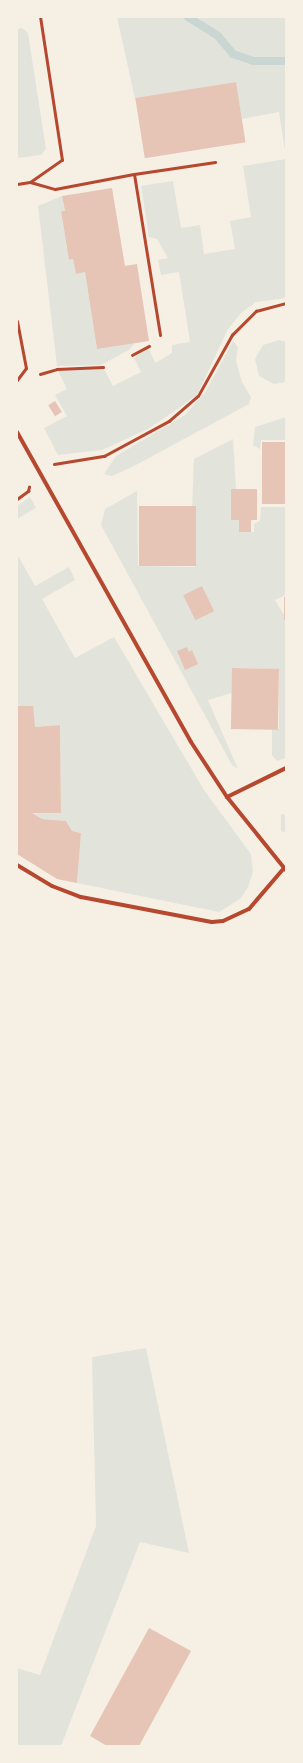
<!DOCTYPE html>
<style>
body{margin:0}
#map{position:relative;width:303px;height:1763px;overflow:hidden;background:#f6efe4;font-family:Helvetica,sans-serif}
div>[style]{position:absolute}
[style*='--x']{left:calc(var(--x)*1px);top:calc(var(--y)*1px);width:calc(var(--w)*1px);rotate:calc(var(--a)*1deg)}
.green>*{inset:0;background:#e2e4dc}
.stream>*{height:8px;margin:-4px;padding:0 4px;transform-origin:4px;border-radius:4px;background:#c9d6d2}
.building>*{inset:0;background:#e6c5b7;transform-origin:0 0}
.path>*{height:2.5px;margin:-1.25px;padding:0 1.25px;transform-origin:1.25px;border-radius:1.25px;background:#b5482f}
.service>*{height:3px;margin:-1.5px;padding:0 1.5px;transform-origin:1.5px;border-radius:1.5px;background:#b5482f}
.minor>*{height:4px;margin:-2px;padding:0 2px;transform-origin:2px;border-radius:2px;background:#b5482f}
span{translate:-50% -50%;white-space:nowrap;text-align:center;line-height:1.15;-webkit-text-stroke:4px #f6efe4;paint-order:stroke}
.frame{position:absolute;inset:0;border:18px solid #f6efe4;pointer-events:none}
</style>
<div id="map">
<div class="green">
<div style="clip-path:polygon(117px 17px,286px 17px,286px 157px,279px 112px,242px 119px,235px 82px,135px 99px)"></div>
<div style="clip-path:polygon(22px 28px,28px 33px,46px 149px,41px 155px,17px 158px,17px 29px)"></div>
<div style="clip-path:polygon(286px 159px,286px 298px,256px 302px,241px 313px,228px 329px,197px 395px,179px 408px,148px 429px,102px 450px,58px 455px,44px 428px,67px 416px,55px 395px,67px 389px,58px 371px,104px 369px,113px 386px,141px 372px,134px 358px,149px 348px,155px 363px,172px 353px,172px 345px,190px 342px,179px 272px,161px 275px,158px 260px,168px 258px,157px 239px,149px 237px,141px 186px,173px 181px,181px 228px,200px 225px,204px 254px,235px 249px,230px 221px,251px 217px,243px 166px)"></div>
<div style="clip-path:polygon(62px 196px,65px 211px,61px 211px,69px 260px,73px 259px,76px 273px,85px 272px,97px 349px,135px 343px,129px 350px,101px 365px,57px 366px,38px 206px)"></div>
<div style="clip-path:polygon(279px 340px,286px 342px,286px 382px,274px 384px,259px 376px,255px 359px,263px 345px)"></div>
<div style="clip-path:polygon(233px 341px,238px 347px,236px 361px,242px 382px,251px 397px,249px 404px,134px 466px,112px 476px,104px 474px,116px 456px,185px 415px,206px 391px)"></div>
<div style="clip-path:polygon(286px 417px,286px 440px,261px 440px,260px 449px,253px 445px,255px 427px)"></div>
<div style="clip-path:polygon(233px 439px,236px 489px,231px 489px,231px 520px,239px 520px,239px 532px,254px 532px,254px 524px,260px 521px,261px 507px,286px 507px,286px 595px,275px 600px,286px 618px,286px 758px,277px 761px,272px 755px,272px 729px,279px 729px,279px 669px,232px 668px,232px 693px,208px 700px,238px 769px,232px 765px,101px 525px,105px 509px,137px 491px,138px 566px,195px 567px,196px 507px,192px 507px,194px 459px)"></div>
<div style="clip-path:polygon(30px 497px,36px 508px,17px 519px,17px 506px)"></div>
<div style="clip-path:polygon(17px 554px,35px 586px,69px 567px,75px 580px,42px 599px,75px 658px,114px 637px,204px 790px,251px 854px,253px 872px,248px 887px,240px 899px,219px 912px,77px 883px,81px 833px,72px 831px,66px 821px,42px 819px,32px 813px,61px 813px,60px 725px,35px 727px,17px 706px)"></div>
<div style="clip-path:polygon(281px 814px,286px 815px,286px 833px,281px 831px)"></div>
<div style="clip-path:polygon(146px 1348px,189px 1553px,140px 1542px,61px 1746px,17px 1746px,17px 1668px,40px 1675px,96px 1526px,92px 1357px)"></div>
</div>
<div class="stream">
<div style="--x:188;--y:17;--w:36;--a:32"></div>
<div style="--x:218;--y:36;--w:23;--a:50"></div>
<div style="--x:233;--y:54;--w:21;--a:19"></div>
<div style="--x:253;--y:61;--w:33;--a:0"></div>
</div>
<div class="building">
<div style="left:236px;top:82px;width:61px;height:102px;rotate:81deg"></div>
<div style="clip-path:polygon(112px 188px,125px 266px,137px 264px,149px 341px,97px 349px,85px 272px,76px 274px,73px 259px,69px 260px,61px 211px,65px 211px,62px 196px)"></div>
<div style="left:55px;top:401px;width:13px;height:8px;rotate:58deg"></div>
<div style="left:262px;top:442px;width:24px;height:62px"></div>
<div style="clip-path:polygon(231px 489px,257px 489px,257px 520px,251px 520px,251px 532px,239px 532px,239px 520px,231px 520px)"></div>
<div style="left:139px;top:506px;width:57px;height:60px"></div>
<div style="left:202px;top:586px;width:28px;height:21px;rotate:64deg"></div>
<div style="left:286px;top:597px;width:23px;height:2px;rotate:90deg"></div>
<div style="clip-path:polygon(187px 647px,189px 652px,192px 650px,198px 664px,185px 670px,177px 651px)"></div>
<div style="left:232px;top:668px;width:47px;height:61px;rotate:1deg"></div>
<div style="clip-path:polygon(17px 706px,33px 706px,35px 727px,60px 725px,61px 813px,32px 813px,42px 819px,66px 821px,72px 831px,81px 833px,77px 883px,57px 879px,17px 854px)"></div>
<div style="clip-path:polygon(149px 1628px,191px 1651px,139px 1746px,107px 1746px,90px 1736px)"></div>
</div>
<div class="path">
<div style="--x:132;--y:355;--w:19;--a:-28"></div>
<div style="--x:40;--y:374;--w:18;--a:-16"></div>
<div style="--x:57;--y:369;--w:46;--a:-2.5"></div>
<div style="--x:54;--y:464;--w:51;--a:-9.1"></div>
<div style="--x:104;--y:456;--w:74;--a:-28.3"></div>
<div style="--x:169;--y:421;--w:38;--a:-41"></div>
<div style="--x:198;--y:396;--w:70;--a:-60.9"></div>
<div style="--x:232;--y:335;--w:34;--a:-45"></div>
<div style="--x:256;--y:311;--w:31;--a:-15"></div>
<div style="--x:17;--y:499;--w:14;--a:-36"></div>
<div style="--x:28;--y:491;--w:4;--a:-76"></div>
</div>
<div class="service">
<div style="--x:134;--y:174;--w:82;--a:-8.4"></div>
<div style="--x:30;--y:182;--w:26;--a:16"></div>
<div style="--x:55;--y:189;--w:80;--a:-10.8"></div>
<div style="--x:134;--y:174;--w:163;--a:80.8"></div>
<div style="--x:17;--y:184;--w:13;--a:-9"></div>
<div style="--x:30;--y:182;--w:39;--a:-35"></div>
<div style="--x:62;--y:160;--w:145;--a:-98.7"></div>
<div style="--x:17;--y:321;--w:48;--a:79.2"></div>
<div style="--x:26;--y:368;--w:15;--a:127"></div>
</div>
<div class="minor">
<div style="--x:17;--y:432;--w:355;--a:60.7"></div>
<div style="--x:191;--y:742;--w:66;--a:56.8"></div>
<div style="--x:227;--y:797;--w:94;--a:51.1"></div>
<div style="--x:227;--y:797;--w:66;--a:-26.2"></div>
<div style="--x:17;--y:865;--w:41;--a:31"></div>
<div style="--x:52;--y:886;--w:31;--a:21"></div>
<div style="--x:81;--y:897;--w:133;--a:10.8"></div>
<div style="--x:212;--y:922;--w:11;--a:-5"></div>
<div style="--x:223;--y:921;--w:29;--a:-25"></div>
<div style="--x:249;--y:909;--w:54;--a:-49.5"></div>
</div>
<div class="frame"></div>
</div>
